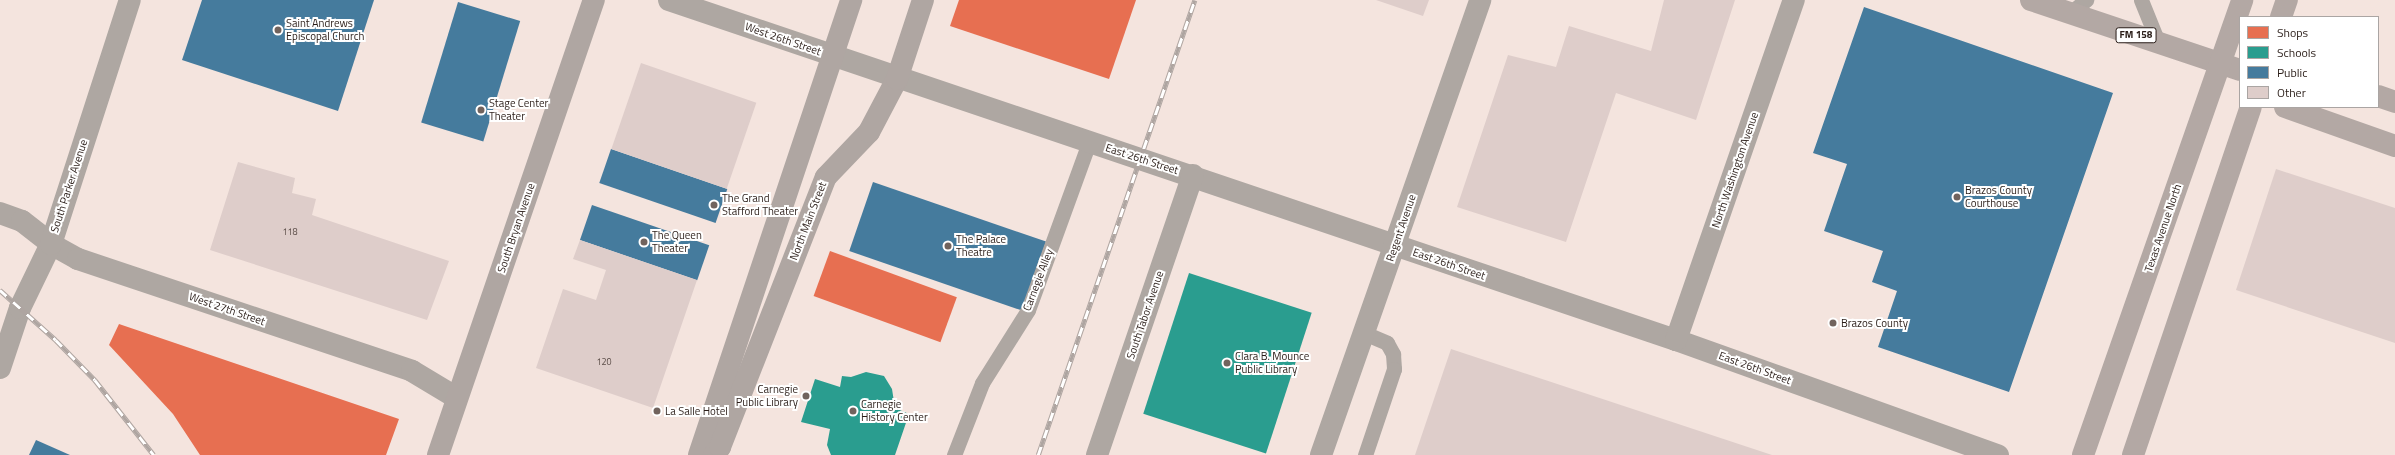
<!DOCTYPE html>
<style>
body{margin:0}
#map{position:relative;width:2395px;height:455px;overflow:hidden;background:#f4e4de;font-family:"Titillium Web",sans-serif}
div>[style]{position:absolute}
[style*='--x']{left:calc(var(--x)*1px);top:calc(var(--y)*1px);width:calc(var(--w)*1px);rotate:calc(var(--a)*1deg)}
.shops>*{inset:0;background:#e76f51;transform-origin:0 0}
.schools>*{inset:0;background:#2a9d8f;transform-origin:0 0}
.public>*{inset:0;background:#457b9d;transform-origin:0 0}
.building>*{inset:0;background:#decdca;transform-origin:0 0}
.lane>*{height:15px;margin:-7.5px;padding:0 7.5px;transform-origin:7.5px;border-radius:7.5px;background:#aea7a2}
.street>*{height:22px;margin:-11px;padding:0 11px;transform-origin:11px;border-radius:11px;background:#aea7a2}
.secondary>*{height:22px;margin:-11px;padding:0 11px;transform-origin:11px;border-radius:11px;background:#afa6a2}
.primary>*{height:22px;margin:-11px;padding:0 11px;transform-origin:11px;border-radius:11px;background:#b3a8a4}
.rail>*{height:4.5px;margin-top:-2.25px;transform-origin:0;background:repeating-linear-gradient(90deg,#fff 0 9px,#aea5a1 0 18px);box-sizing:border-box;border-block:1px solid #aea5a1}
.dots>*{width:11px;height:11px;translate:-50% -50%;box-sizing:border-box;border:2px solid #fff;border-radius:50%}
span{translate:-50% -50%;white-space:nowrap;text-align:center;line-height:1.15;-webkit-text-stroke:4px #fff;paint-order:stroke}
.number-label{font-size:9px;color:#5a4c47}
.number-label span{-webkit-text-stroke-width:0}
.shield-label span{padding:1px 3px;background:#fff;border:1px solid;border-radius:3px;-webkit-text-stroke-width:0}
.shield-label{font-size:10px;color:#2a1d18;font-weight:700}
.poi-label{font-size:11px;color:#2a1d18}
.left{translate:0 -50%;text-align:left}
.right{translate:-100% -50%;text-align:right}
.street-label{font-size:11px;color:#2a1d18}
.legend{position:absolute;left:2239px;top:16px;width:140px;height:92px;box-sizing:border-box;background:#fff;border:1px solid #aaa5a3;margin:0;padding:5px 7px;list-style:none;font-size:12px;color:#2a1d18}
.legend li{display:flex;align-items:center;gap:8px;height:20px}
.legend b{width:20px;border:1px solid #aaa5a3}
</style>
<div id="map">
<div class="shops">
<div style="clip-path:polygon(959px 0,1136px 0,1109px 79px,950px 26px)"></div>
<div style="left:830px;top:251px;width:135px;height:48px;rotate:20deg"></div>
<div style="clip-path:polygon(119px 324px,399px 419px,386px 455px,200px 455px,173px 414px,109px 345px)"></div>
</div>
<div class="schools">
<div style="left:1189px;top:273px;width:129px;height:148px;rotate:18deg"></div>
<div style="clip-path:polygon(866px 372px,884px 376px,892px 389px,895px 408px,909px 414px,895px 455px,831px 455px,827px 445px,830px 429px,801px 422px,815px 379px,840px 387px,842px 376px,851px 377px)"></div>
</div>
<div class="public">
<div style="clip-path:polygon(202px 0,374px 0,338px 111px,182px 60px)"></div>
<div style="left:458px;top:2px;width:65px;height:126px;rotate:17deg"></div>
<div style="clip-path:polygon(1864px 7px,2113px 93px,2009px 392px,1878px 347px,1897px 291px,1872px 282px,1883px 251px,1824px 231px,1847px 164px,1813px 153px)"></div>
<div style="left:611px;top:149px;width:123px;height:36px;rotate:19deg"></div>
<div style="left:873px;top:182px;width:183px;height:73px;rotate:19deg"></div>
<div style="left:592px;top:205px;width:124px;height:37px;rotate:19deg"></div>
<div style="clip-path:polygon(36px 440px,70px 455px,29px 455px)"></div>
</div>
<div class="building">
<div style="clip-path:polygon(1376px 0,1429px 0,1423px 16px)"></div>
<div style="clip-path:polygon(1664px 0,1735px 0,1696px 120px,1616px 93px,1566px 242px,1457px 207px,1508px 55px,1556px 67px,1569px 26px,1651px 51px)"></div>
<div style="left:641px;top:63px;width:122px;height:91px;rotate:19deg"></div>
<div style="clip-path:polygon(238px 162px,295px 178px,292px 193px,316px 199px,312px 215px,449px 261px,427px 320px,210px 250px)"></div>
<div style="clip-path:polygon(2276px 169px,2395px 208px,2395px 343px,2236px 290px)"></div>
<div style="clip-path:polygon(580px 240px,697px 280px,653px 408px,536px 368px,563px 289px,596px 300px,606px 270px,573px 259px)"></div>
<div style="clip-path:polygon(1451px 349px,1772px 455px,1415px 455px)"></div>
</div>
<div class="lane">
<div style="--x:2141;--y:0;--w:45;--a:68"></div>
<div style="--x:2070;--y:13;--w:21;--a:-39"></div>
<div style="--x:1364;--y:333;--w:25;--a:23"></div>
<div style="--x:1387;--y:343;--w:13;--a:61"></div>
<div style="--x:1393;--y:354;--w:15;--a:86"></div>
<div style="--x:1394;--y:369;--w:91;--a:108.6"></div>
<div style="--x:954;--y:455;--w:77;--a:-68.7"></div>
<div style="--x:982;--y:383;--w:86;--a:-57.8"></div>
<div style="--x:1028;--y:310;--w:179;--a:-70"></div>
</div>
<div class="street">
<div style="--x:669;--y:0;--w:1063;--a:18.66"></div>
<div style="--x:1676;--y:340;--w:342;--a:19.7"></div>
<div style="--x:0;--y:213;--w:23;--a:20"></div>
<div style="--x:22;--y:221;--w:37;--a:38"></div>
<div style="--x:51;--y:244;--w:31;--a:29"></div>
<div style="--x:78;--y:259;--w:352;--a:18.5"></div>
<div style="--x:412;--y:371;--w:52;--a:31"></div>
<div style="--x:1676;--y:340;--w:360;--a:-70.9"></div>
<div style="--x:0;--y:368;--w:63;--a:-71.6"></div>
<div style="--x:20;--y:308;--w:71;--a:-64.2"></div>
<div style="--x:51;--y:244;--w:256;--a:-72.1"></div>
<div style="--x:1097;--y:455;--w:296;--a:-71.1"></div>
<div style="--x:1321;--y:455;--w:482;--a:-70.7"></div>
</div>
<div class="secondary">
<div style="--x:438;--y:455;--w:481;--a:-71.1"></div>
<div style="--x:699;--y:455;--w:480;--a:-71.5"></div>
<div style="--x:714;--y:455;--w:10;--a:-53"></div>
<div style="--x:720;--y:447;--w:290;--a:-68.6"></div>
<div style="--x:826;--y:177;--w:62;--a:-46.3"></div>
<div style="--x:869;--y:132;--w:60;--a:-62.2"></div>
<div style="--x:897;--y:79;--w:83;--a:-71.8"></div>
</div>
<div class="primary">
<div style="--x:2031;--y:0;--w:220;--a:18.5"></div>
<div style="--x:2281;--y:17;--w:18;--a:-71"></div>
<div style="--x:2378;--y:96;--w:18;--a:19"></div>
<div style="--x:2285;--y:107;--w:117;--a:19.5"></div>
<div style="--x:2083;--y:455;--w:482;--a:-70.7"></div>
<div style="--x:2133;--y:455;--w:367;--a:-71.3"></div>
</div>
<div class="rail">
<div style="--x:0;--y:290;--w:75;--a:41.8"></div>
<div style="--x:56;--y:340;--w:56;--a:45.7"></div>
<div style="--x:95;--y:380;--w:95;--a:51.8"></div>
<div style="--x:1038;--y:455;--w:481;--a:-71"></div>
</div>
<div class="dots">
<div style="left:278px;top:30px;background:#71635d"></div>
<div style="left:481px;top:110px;background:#71635d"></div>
<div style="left:1957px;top:197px;background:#71635d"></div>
<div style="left:714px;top:205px;background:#71635d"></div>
<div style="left:644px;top:242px;background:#71635d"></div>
<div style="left:948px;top:246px;background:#71635d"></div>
<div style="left:1833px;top:323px;background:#71635d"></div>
<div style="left:1227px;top:363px;background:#71635d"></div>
<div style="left:806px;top:396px;background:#71635d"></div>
<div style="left:657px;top:411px;background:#71635d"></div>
<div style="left:853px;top:411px;background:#71635d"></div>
</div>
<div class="number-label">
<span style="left:290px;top:232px">118</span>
<span style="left:604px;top:362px">120</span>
</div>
<div class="shield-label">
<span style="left:2136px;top:35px">FM 158</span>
</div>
<div class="poi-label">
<span class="left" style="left:286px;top:30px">Saint Andrews<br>Episcopal Church</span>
<span class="left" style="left:489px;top:110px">Stage Center<br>Theater</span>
<span class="left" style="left:1965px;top:197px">Brazos County<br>Courthouse</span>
<span class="left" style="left:722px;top:205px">The Grand<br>Stafford Theater</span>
<span class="left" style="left:652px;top:242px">The Queen<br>Theater</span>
<span class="left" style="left:956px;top:246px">The Palace<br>Theatre</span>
<span class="left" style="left:1841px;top:323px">Brazos County</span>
<span class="left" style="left:1235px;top:363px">Clara B. Mounce<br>Public Library</span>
<span class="right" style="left:798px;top:396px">Carnegie<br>Public Library</span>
<span class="left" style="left:861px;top:411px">Carnegie<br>History Center</span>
<span class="left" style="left:665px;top:411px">La Salle Hotel</span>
</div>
<div class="street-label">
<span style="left:783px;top:39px;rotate:19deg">West 26th Street</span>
<span style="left:1142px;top:159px;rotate:18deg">East 26th Street</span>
<span style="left:1735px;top:170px;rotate:-71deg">North Washington Avenue</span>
<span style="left:69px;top:186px;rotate:-72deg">South Parker Avenue</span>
<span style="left:808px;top:221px;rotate:-69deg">North Main Street</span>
<span style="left:516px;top:228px;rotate:-71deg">South Bryan Avenue</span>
<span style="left:1401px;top:228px;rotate:-71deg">Regent Avenue</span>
<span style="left:2163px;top:228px;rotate:-71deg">Texas Avenue North</span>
<span style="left:1449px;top:264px;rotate:19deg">East 26th Street</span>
<span style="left:1038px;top:280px;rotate:-69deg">Carnegie Alley</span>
<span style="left:227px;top:309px;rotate:19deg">West 27th Street</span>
<span style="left:1145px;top:315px;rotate:-71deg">South Tabor Avenue</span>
<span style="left:1755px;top:368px;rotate:20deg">East 26th Street</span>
</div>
<ul class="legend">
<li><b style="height:11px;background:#e76f51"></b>Shops</li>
<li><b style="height:11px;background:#2a9d8f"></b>Schools</li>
<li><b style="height:11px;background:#457b9d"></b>Public</li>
<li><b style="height:11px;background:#decdca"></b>Other</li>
</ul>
</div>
